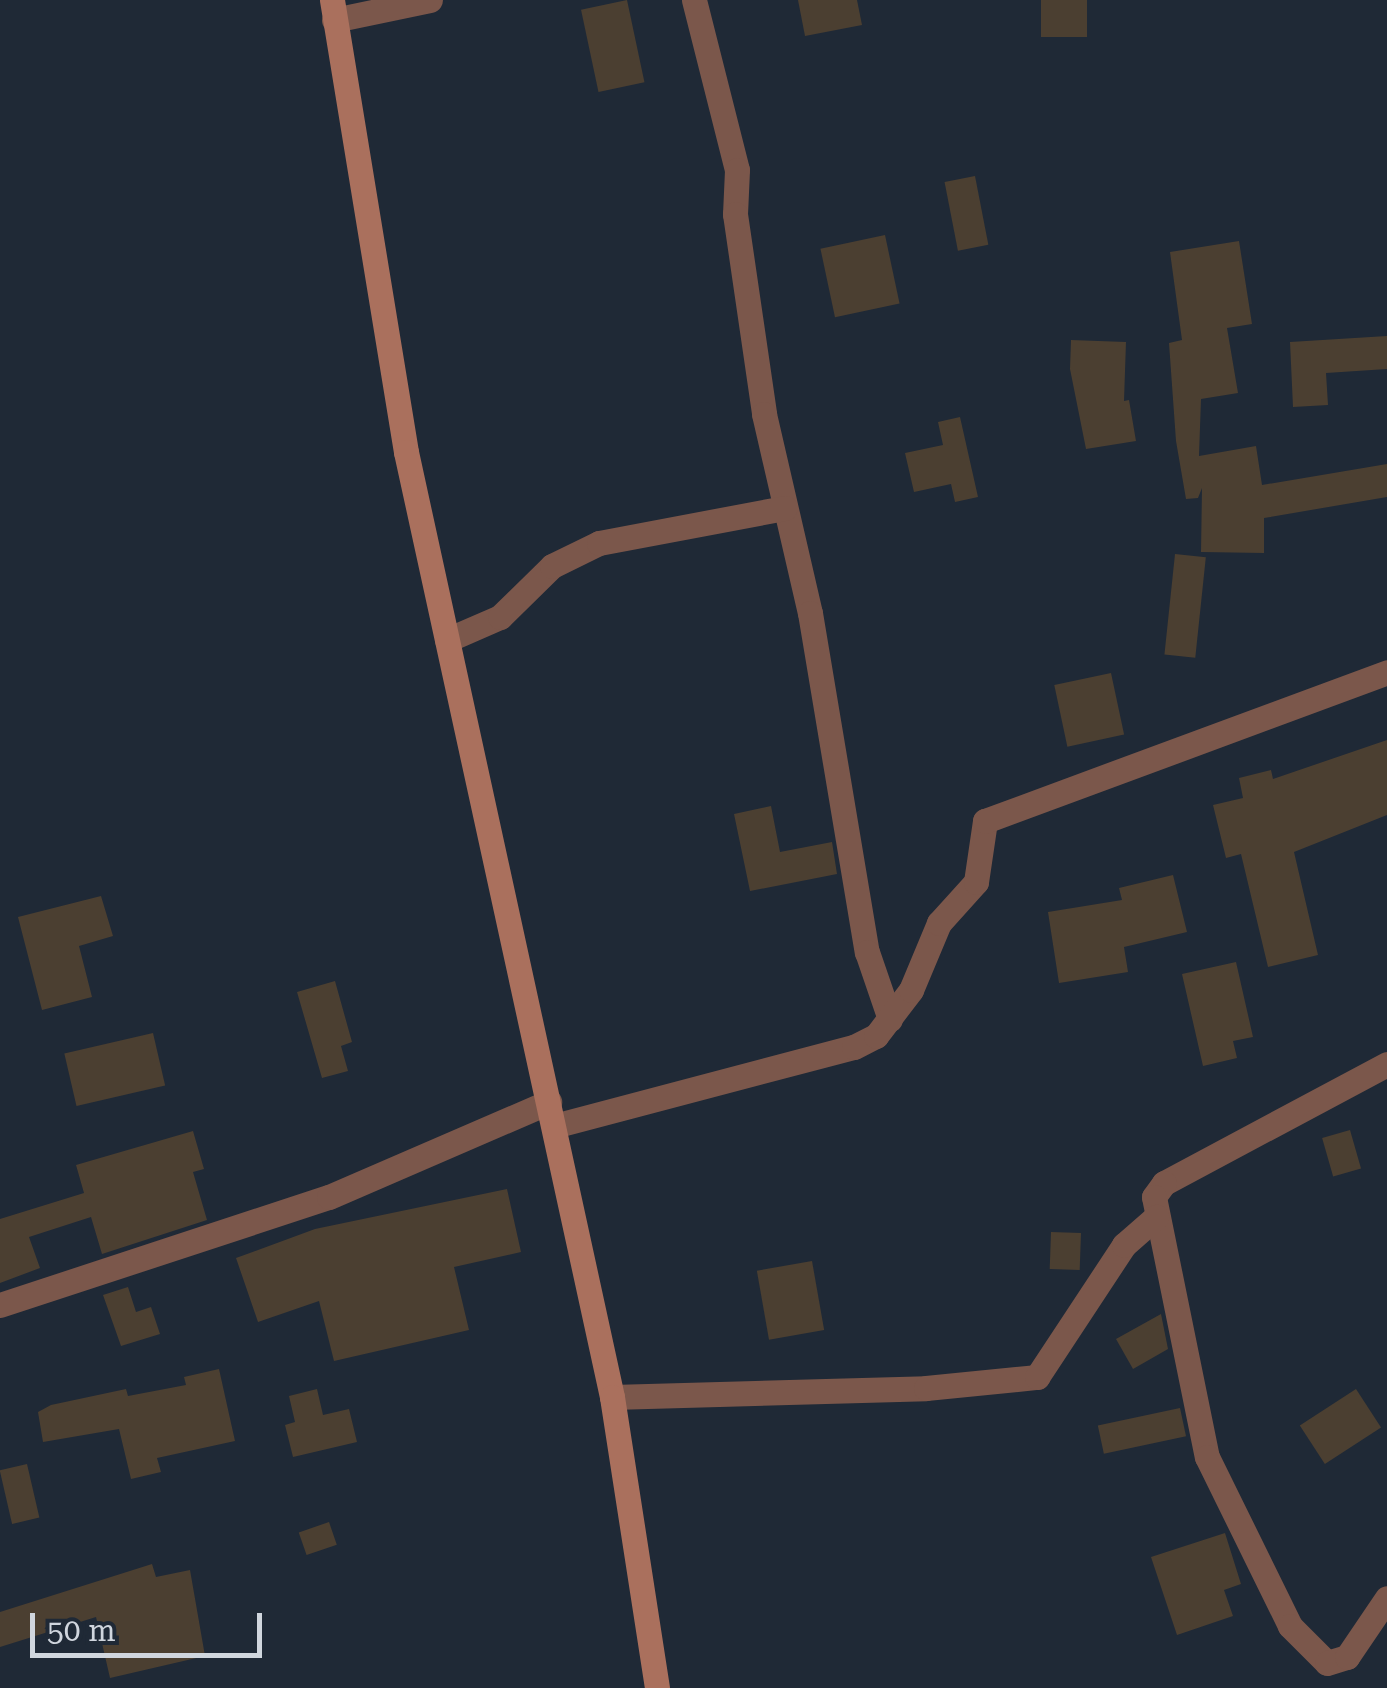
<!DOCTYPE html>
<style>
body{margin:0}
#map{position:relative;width:1387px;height:1688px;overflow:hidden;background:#1f2936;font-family:"Roboto Serif",serif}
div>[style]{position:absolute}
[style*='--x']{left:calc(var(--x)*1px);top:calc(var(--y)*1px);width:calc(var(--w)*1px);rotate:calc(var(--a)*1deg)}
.building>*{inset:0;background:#4b3f31;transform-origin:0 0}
.minor>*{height:25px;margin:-12.5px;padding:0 12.5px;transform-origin:12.5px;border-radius:12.5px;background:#7b574b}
.secondary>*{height:25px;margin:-12.5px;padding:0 12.5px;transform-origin:12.5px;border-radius:12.5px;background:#aa705d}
span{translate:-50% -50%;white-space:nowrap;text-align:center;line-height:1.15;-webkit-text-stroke:8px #1f2936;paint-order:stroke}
.scale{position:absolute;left:30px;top:1613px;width:232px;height:45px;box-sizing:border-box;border:5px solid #d0d6de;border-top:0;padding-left:12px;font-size:30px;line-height:35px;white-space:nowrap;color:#d0d6de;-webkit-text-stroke:8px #1f2936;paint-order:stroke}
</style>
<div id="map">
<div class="building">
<div style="left:627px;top:0;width:84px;height:47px;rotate:78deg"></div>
<div style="clip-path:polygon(798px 0,857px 0,862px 25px,805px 36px)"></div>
<div style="left:1041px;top:0;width:46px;height:37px"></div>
<div style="left:975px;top:176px;width:70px;height:31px;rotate:79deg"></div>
<div style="left:885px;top:235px;width:70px;height:66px;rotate:78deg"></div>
<div style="clip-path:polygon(1239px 241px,1252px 324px,1227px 328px,1238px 393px,1201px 399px,1199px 456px,1256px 446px,1262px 485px,1387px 464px,1387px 497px,1264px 518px,1264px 553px,1201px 552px,1202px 488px,1198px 498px,1186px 499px,1176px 441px,1169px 343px,1182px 340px,1170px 252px)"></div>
<div style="clip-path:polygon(1387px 336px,1387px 369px,1326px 373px,1328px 405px,1293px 407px,1290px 342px)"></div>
<div style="clip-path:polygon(1071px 340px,1126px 342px,1124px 401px,1129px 400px,1136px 441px,1086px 449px,1070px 369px)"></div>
<div style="clip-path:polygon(960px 417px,978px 497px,955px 502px,951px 484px,914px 492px,905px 453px,943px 445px,938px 422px)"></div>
<div style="left:1175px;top:554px;width:31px;height:101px;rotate:6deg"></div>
<div style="left:1111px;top:673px;width:63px;height:58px;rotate:78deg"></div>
<div style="clip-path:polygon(1387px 740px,1387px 815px,1294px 852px,1318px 955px,1268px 967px,1241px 854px,1226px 858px,1213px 805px,1243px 798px,1239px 778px,1271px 770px,1273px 779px)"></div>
<div style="clip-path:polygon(771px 806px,780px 852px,832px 842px,837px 874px,750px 891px,734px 814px)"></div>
<div style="clip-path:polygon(1173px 875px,1187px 932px,1124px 947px,1128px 972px,1059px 983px,1048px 912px,1122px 900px,1119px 888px)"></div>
<div style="clip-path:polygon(101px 896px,113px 936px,79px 946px,92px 997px,42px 1010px,18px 917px)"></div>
<div style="clip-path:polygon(1236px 962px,1253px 1037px,1233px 1041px,1237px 1058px,1203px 1066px,1182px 974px)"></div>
<div style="clip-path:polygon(335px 981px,352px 1042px,341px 1046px,348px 1071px,322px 1078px,297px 992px)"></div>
<div style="left:153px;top:1033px;width:54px;height:91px;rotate:77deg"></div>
<div style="left:1350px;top:1130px;width:40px;height:29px;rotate:74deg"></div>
<div style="clip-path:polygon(193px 1131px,204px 1169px,193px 1172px,207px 1220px,102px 1254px,91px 1217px,29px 1237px,40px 1268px,0 1283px,0 1219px,84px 1193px,76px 1165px)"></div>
<div style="clip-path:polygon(507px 1189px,521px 1252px,454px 1267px,469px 1330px,334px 1361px,319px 1301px,258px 1322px,236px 1258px,315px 1229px)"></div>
<div style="left:1051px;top:1232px;width:30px;height:37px;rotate:2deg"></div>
<div style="left:812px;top:1261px;width:70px;height:56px;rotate:80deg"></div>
<div style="clip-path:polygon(128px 1287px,136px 1312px,151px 1307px,160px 1334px,121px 1346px,103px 1295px)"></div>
<div style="clip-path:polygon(1161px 1314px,1168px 1349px,1133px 1369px,1116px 1339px)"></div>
<div style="clip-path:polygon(219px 1369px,235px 1441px,157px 1458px,161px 1472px,131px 1479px,119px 1429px,43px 1442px,38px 1412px,51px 1405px,126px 1389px,128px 1396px,186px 1385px,184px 1377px)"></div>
<div style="clip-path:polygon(317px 1389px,323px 1415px,349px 1409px,357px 1442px,293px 1457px,285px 1425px,295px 1422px,289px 1396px)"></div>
<div style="left:1356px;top:1389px;width:46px;height:67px;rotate:57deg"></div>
<div style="left:1180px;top:1408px;width:29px;height:84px;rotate:78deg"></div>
<div style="left:27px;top:1464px;width:55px;height:28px;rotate:77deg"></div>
<div style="left:329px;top:1522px;width:24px;height:32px;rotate:71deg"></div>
<div style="clip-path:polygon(1225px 1533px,1241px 1584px,1224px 1590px,1233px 1616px,1177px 1635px,1151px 1557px)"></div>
<div style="clip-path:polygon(152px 1564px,156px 1577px,190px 1570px,205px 1656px,110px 1678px,96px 1617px,0 1647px,0 1612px)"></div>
</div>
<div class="minor">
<div style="--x:694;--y:0;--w:175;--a:75.8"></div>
<div style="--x:737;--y:170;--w:44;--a:92.6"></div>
<div style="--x:735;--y:214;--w:202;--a:81.7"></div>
<div style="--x:764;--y:414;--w:204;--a:77"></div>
<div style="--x:810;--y:613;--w:344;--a:80.5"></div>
<div style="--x:867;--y:952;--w:71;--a:71.1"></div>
<div style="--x:334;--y:20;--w:98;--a:-11.8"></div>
<div style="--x:447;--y:640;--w:58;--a:-23.5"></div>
<div style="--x:500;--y:617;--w:73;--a:-44.4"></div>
<div style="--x:552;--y:566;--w:52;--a:-26.1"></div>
<div style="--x:599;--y:543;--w:189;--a:-10.7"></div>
<div style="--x:1387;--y:1064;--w:253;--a:151.9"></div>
<div style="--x:1164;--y:1183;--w:17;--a:126"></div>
<div style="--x:1154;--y:1197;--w:265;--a:78.5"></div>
<div style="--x:1207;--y:1457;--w:188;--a:63.8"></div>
<div style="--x:1290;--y:1626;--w:52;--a:45"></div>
<div style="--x:1327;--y:1663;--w:21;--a:-17"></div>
<div style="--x:1347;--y:1657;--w:71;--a:-55.9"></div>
<div style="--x:554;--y:1126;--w:310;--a:-14.8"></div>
<div style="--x:854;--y:1047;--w:25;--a:-27"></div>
<div style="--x:876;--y:1036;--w:58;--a:-52.7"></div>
<div style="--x:911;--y:990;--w:73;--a:-67.3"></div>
<div style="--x:939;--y:923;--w:55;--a:-47.9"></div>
<div style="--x:976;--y:882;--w:62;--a:-81.6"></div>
<div style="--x:985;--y:821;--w:429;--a:-20.3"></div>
<div style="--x:0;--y:1305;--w:346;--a:-18.2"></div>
<div style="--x:329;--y:1197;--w:240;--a:-23.4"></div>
<div style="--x:612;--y:1397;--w:314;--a:-1.6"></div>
<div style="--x:926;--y:1388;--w:112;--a:-5.7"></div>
<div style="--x:1037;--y:1377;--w:158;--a:-56.6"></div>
<div style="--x:1124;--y:1245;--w:43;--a:-41.2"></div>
</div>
<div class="secondary">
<div style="--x:332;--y:0;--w:458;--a:80.7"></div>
<div style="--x:406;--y:452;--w:967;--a:77.7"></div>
<div style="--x:612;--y:1397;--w:294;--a:81.2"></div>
</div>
<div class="scale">50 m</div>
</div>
